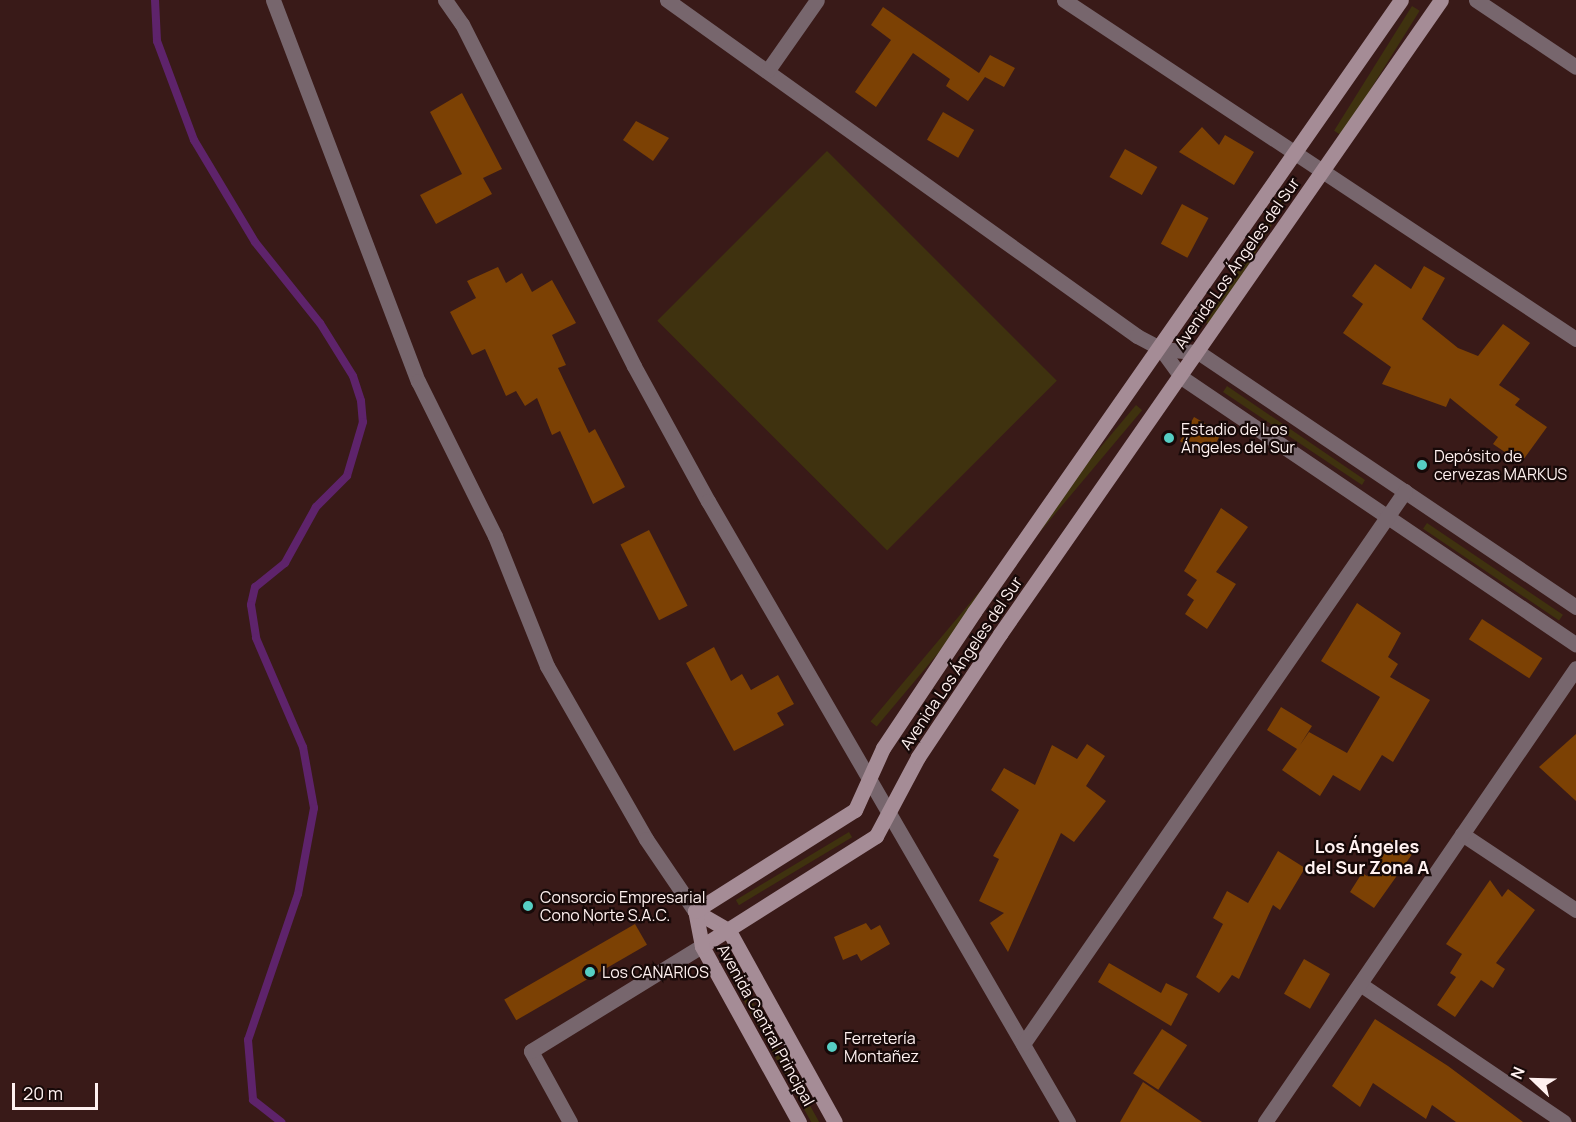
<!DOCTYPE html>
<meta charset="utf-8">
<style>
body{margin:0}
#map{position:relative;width:1576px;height:1122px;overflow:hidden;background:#391a18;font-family:Manrope,sans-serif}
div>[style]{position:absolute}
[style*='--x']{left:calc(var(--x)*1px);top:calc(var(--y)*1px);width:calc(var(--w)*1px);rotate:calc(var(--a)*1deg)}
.green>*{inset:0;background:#3f320f;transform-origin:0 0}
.stream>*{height:8px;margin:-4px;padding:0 4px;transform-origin:4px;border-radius:4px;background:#5e236b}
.building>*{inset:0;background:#7c4104;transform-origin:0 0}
.street>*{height:15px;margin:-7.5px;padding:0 7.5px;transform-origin:7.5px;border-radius:7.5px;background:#77666d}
.secondary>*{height:15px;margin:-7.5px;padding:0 7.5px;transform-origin:7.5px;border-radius:7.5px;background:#a58c96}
.dots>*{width:16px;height:16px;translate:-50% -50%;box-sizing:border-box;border:3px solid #170908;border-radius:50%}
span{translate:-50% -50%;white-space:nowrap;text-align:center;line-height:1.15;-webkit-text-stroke:4.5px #170908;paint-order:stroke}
.street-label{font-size:16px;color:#fff1f0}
.poi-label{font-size:16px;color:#fff1f0}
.left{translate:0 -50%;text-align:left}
.neighbourhood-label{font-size:18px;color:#fff1f0;font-weight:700}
.north{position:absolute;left:1504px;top:1050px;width:60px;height:60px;-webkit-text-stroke:4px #170908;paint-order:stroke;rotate:293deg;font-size:16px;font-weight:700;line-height:24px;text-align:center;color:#fff1f0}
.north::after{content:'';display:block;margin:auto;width:21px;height:27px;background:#fff1f0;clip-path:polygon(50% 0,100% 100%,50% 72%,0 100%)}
.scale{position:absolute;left:12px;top:1083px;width:86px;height:27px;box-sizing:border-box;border:3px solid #fff1f0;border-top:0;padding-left:8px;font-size:18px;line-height:21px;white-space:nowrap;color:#fff1f0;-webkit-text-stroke:4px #170908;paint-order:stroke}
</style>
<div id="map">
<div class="green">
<div style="left:1412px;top:6px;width:9px;height:147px;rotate:32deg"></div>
<div style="left:827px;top:151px;width:325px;height:240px;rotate:45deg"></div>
<div style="left:1282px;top:191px;width:8px;height:152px;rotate:30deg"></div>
<div style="clip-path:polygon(1227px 386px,1365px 480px,1362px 485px,1223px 392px)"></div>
<div style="left:1136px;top:405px;width:8px;height:413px;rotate:40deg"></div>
<div style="left:1427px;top:523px;width:164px;height:7px;rotate:34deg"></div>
<div style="left:849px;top:832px;width:6px;height:132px;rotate:59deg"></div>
<div style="left:736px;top:972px;width:172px;height:7px;rotate:61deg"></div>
</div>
<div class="stream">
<div style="--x:155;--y:0;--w:41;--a:87.2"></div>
<div style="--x:157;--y:41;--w:106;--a:69.5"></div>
<div style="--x:194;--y:140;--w:119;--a:59.1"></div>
<div style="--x:255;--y:242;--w:104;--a:51.3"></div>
<div style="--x:320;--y:323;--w:62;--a:58.1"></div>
<div style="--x:353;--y:376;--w:26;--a:72"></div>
<div style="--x:361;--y:401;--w:21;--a:85"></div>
<div style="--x:363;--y:422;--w:56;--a:106.5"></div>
<div style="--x:347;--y:476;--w:44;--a:135"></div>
<div style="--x:316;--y:507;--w:64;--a:119"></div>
<div style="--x:285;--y:563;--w:38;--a:141"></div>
<div style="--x:255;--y:587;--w:18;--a:103"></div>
<div style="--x:251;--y:605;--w:33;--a:81"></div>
<div style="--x:256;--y:638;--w:119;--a:66.7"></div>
<div style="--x:303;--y:747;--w:62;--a:79.8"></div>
<div style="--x:314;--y:808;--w:87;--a:100.5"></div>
<div style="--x:298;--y:894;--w:154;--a:108.9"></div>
<div style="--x:248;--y:1040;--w:60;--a:85.2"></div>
<div style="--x:253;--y:1100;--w:36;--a:38"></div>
</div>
<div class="building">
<div style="clip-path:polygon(883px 7px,979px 73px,990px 55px,1015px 68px,1004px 87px,985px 77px,968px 101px,946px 86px,950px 79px,913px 53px,876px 107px,855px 92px,891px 40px,871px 25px)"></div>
<div style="clip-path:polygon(462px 93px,502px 169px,483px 178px,492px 194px,436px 224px,420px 195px,462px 174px,430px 112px)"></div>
<div style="left:943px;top:112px;width:36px;height:32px;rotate:30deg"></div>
<div style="clip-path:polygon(636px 121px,669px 138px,653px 161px,623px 140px)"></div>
<div style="clip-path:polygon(1202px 127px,1219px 145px,1225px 135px,1254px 152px,1234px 185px,1179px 152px)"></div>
<div style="left:1125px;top:149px;width:37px;height:32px;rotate:29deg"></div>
<div style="left:1182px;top:204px;width:30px;height:45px;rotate:28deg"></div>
<div style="clip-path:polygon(1375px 264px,1411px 289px,1424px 266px,1445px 278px,1422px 319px,1458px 348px,1478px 356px,1503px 324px,1530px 343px,1499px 385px,1520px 399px,1515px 405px,1547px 427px,1521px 463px,1493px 444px,1498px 437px,1450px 398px,1446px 407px,1382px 384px,1391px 367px,1343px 333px,1363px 304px,1352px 296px)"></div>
<div style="clip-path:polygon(498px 267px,506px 283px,522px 273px,532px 292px,552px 280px,576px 323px,552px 335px,566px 365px,558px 368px,589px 433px,595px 429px,625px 487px,593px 504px,560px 431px,552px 435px,537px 398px,525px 406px,516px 391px,506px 396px,485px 349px,472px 355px,450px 312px,476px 298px,467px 281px)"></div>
<div style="left:1194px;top:417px;width:32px;height:28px;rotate:30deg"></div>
<div style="clip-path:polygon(1221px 508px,1248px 527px,1216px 572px,1236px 584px,1207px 629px,1185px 614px,1194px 600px,1187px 595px,1197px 580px,1184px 571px)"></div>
<div style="left:649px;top:530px;width:85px;height:32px;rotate:63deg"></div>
<div style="clip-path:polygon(1357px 603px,1401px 633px,1388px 657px,1398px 664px,1390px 677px,1430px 700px,1393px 762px,1382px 755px,1360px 791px,1333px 775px,1320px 796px,1282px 770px,1297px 749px,1267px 730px,1281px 707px,1312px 726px,1300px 745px,1309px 732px,1347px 753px,1380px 697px,1321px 661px)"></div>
<div style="left:1482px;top:619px;width:72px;height:24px;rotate:33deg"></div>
<div style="clip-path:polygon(714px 647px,731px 681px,742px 674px,751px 690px,778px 675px,794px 704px,777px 713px,784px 725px,734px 751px,686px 663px)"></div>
<div style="clip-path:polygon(1576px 734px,1576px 801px,1539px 767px)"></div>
<div style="clip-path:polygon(1087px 744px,1105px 756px,1086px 786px,1106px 801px,1074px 842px,1061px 833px,1008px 952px,990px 923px,1004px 913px,979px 901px,999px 859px,993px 856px,1019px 810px,991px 790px,1004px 768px,1035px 785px,1052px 745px,1077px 759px)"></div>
<div style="clip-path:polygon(1392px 840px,1413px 853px,1374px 908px,1350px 892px,1362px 873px,1367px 876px)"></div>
<div style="clip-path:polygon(1278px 851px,1305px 868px,1280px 910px,1273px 905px,1239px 979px,1232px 975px,1219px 993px,1196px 977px,1223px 924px,1213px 918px,1227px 891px,1248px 903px)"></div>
<div style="clip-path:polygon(1490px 880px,1502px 897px,1508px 889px,1535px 910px,1496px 963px,1505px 969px,1493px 988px,1481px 980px,1455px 1017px,1437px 1005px,1456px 977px,1450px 973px,1462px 954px,1446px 944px)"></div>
<div style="clip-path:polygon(866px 923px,871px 930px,880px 925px,890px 944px,861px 961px,857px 954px,843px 960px,834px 937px)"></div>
<div style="left:635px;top:924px;width:24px;height:151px;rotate:60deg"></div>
<div style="left:1304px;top:959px;width:30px;height:40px;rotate:30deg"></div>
<div style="clip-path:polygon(1109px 963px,1161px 993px,1166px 983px,1188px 994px,1171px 1026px,1098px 982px)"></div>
<div style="clip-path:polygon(1375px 1019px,1448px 1066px,1523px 1122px,1456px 1122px,1432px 1105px,1426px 1119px,1373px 1083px,1360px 1107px,1332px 1086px)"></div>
<div style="left:1162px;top:1029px;width:30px;height:53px;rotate:33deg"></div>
<div style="clip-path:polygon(1143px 1082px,1202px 1122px,1120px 1122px)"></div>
</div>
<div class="street">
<div style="--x:273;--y:0;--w:408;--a:69.2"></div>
<div style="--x:418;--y:381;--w:173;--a:63.6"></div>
<div style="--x:495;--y:536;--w:140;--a:68.2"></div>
<div style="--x:547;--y:666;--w:199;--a:60.2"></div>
<div style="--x:646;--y:839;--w:87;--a:55.8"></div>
<div style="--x:445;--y:0;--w:29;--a:55"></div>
<div style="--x:462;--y:24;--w:383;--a:63.3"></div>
<div style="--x:634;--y:366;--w:154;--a:61.3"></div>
<div style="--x:708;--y:501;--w:718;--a:59.9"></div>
<div style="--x:667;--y:0;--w:578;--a:35.56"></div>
<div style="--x:1137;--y:336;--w:27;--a:28"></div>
<div style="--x:1161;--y:349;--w:37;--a:5"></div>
<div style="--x:1198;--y:352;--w:456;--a:34"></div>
<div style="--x:1064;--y:0;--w:614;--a:33.51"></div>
<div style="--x:1476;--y:0;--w:120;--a:33.8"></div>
<div style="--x:768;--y:70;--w:85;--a:-55"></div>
<div style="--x:1161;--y:349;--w:34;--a:54"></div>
<div style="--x:1181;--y:377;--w:477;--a:34.1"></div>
<div style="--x:1462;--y:834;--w:137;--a:33.7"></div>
<div style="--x:1360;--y:984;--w:246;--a:34.1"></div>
<div style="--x:1023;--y:1044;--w:672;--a:-55.36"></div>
<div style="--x:570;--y:1122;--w:81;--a:-118.8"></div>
<div style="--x:531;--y:1051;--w:201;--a:-31.6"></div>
<div style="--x:1265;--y:1122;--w:550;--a:-55.59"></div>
</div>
<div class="secondary">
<div style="--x:695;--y:911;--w:39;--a:30"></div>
<div style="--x:729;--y:931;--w:218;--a:61"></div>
<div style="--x:702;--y:946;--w:206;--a:-32.3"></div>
<div style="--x:876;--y:836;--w:89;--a:-62"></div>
<div style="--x:918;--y:757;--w:148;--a:-56.3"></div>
<div style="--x:1000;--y:634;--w:772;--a:-55.18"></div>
<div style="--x:799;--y:1122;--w:201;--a:-118.9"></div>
<div style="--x:702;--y:946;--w:36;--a:-101"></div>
<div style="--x:695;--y:911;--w:189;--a:-32.3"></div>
<div style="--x:855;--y:810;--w:68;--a:-65.7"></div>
<div style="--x:883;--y:748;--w:164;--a:-56.2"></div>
<div style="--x:974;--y:612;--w:746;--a:-55.1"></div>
</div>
<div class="dots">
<div style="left:1169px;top:438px;background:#56cec4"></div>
<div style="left:1422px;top:465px;background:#56cec4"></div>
<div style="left:528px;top:906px;background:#56cec4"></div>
<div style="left:590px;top:972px;background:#56cec4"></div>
<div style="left:832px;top:1047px;background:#56cec4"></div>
</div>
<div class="street-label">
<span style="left:1237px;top:263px;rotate:-55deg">Avenida Los Ángeles del Sur</span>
<span style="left:961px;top:663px;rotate:-56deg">Avenida Los Ángeles del Sur</span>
<span style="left:766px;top:1025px;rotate:61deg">Avenida Central Principal</span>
</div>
<div class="poi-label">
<span class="left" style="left:1181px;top:438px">Estadio de Los<br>Ángeles del Sur</span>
<span class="left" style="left:1434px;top:465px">Depósito de<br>cervezas MARKUS</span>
<span class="left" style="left:540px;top:906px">Consorcio Empresarial<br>Cono Norte S.A.C.</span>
<span class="left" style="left:602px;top:972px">Los CANARIOS</span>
<span class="left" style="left:844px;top:1047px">Ferretería<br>Montañez</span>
</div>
<div class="neighbourhood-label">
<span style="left:1367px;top:857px">Los Ángeles<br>del Sur Zona A</span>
</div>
<div class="north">N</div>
<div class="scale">20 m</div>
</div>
